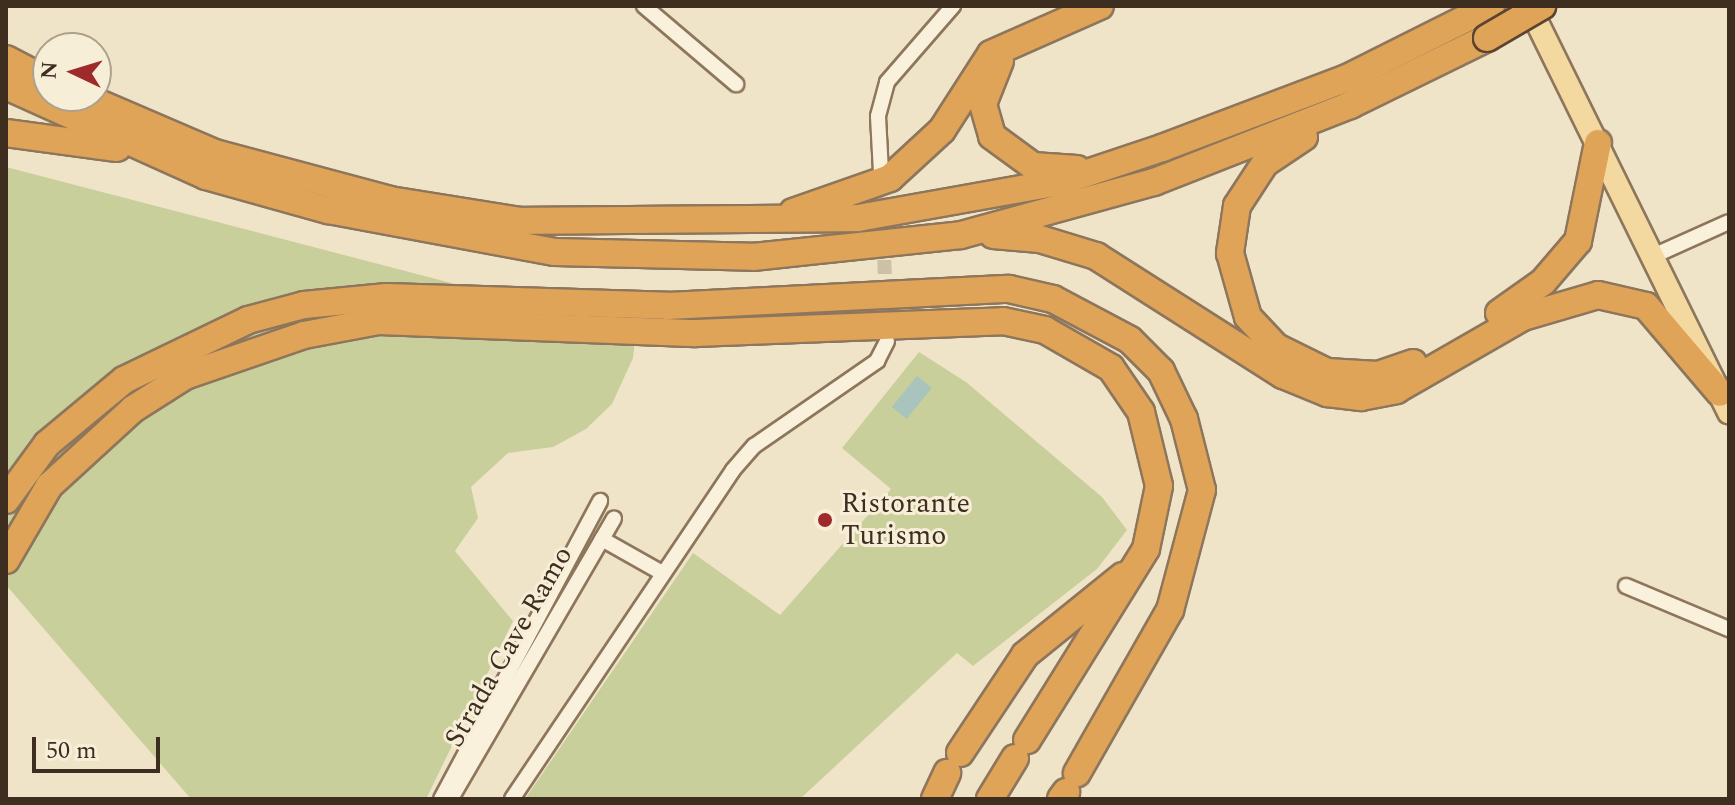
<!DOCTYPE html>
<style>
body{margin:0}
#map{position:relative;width:1735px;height:805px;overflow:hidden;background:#f0e4c8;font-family:Spectral,serif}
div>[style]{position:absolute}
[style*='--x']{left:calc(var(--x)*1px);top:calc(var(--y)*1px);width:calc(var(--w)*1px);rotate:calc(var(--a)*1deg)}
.green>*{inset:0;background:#c9cf9b}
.water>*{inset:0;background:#a9c4bc;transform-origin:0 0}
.street-tunnel>*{height:14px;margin-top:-7px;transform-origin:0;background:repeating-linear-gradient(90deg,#ccc0a6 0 14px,transparent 0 21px)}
.roads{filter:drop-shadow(2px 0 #8d765c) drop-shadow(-2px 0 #8d765c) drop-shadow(0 2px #8d765c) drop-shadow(0 -2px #8d765c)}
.street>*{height:14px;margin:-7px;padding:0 7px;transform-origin:7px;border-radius:7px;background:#faf1dc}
.primary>*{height:22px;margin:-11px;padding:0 11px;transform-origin:11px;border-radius:11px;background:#f3d9a0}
.highway>*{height:26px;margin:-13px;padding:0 13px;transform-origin:13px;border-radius:13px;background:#e0a458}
.bridges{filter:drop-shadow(2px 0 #5b4430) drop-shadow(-2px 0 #5b4430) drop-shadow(0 2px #5b4430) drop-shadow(0 -2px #5b4430)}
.highway-bridge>*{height:26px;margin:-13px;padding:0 13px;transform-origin:13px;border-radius:13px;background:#e0a458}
.dots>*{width:22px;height:22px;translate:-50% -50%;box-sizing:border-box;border:4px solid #f7eed8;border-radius:50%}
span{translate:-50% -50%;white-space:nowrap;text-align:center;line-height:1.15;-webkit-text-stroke:6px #f7eed8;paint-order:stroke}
.poi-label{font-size:28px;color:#3d2e20}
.left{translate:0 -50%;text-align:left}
.street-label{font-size:28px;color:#3d2e20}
.frame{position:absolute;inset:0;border:8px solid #3d2e20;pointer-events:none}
.north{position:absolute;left:32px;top:32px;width:80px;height:80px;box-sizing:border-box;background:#f7eed8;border:2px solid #ada18e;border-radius:50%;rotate:274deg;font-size:22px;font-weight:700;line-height:32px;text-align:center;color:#3d2e20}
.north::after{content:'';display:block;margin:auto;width:28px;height:36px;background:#9e2a2b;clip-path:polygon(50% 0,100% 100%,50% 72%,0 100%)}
.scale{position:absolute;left:32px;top:737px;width:128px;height:36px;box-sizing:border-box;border:4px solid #3d2e20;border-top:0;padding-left:10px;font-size:24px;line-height:28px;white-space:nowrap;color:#3d2e20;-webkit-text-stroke:6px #f7eed8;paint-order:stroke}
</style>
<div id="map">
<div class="green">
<div style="clip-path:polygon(6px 167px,636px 331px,633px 358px,612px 404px,586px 429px,553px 447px,508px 453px,471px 487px,478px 518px,455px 551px,513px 621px,426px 799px,191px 799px,6px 585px)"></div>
<div style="clip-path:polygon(919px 352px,966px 382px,1102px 497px,1127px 530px,1097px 569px,973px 666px,957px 653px,800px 799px,525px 799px,693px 553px,780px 615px,891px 489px,842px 448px)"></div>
</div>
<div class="water">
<div style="left:917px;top:376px;width:19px;height:40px;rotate:39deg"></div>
</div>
<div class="street-tunnel">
<div style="--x:881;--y:176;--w:155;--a:87.8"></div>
</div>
<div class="roads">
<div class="street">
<div style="--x:644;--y:6;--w:121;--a:40.3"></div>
<div style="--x:881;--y:172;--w:56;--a:-93.1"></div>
<div style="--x:878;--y:116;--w:35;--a:-75"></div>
<div style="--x:887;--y:82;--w:101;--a:-49"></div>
<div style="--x:1651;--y:257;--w:85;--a:-24.2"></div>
<div style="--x:602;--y:539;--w:69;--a:29.5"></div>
<div style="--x:1626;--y:586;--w:112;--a:22.7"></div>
<div style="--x:453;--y:795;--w:320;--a:-59.8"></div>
<div style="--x:441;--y:799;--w:338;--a:-61.9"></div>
<div style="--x:512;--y:799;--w:396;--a:-56.1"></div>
<div style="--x:733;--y:470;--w:32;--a:-49"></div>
<div style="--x:754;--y:446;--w:150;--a:-34.6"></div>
<div style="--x:877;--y:361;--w:22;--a:-63"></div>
</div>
<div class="primary">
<div style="--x:1529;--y:6;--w:453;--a:63.8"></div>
</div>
<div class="highway">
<div style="--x:6;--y:59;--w:47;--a:27.6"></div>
<div style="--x:1000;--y:61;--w:46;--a:111.6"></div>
<div style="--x:983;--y:104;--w:33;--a:74"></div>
<div style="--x:992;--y:136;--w:51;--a:36.2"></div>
<div style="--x:1033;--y:166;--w:44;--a:3.9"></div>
<div style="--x:6;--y:86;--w:219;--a:24.2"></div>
<div style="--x:206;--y:176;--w:127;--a:15.6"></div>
<div style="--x:328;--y:210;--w:231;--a:10.5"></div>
<div style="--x:555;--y:252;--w:198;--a:1.4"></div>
<div style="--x:753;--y:257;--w:209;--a:-6"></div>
<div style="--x:961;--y:235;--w:200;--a:-15.4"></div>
<div style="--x:1154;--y:182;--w:211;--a:-21.4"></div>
<div style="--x:1350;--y:105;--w:153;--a:-26.1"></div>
<div style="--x:82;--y:96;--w:145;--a:23.2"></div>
<div style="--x:215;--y:153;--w:181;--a:15"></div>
<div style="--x:390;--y:200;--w:131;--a:9.2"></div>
<div style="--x:519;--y:221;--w:339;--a:-0.5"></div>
<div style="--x:858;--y:218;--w:205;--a:-10.1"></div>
<div style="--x:1060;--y:182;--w:108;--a:-18.4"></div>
<div style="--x:1162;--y:148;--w:198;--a:-20.7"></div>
<div style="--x:1347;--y:78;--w:161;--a:-26.6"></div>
<div style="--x:6;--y:133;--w:112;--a:7.7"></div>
<div style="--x:1304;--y:137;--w:47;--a:146.3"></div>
<div style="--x:1265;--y:163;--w:51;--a:123.1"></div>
<div style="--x:1237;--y:206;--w:48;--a:98.5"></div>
<div style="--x:1230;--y:253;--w:66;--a:74.3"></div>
<div style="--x:1248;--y:317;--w:41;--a:47"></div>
<div style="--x:1276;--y:347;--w:57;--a:26.1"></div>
<div style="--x:1327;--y:372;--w:51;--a:3.4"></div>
<div style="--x:1378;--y:375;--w:37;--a:-19"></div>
<div style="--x:793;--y:212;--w:103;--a:-19.3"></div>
<div style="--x:890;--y:178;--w:71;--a:-42.7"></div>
<div style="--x:942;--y:130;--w:90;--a:-57.2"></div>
<div style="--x:991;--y:54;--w:119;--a:-23.8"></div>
<div style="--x:993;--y:235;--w:47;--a:4.9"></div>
<div style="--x:1040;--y:239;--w:59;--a:16.9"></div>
<div style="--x:1096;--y:256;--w:222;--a:32.5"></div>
<div style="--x:1283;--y:375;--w:48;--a:22.2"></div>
<div style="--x:1327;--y:393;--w:34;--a:7"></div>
<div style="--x:1361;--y:397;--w:36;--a:-11"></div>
<div style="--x:1396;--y:390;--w:146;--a:-29.9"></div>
<div style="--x:1523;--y:317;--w:78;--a:-16.3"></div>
<div style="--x:1598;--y:295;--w:49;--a:12.9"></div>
<div style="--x:1646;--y:306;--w:114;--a:49.6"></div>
<div style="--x:1499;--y:313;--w:54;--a:-35.2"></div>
<div style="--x:1543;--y:282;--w:54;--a:-49.5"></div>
<div style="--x:1578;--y:241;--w:100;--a:-78.5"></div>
<div style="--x:6;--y:500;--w:69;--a:-53.8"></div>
<div style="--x:47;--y:444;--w:100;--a:-39.7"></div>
<div style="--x:124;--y:380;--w:138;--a:-25.8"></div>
<div style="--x:248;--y:320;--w:58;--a:-15"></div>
<div style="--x:304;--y:305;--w:83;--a:-5.5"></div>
<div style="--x:387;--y:297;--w:281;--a:1.8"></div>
<div style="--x:668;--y:306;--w:341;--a:-2.9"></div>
<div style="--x:1009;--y:289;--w:45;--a:12.8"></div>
<div style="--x:1053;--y:299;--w:87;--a:28"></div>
<div style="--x:1130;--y:340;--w:44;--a:45"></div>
<div style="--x:1161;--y:371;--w:53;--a:64.4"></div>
<div style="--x:1184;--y:419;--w:73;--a:75.8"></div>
<div style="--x:1202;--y:490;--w:124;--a:104.9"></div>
<div style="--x:1170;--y:610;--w:188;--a:119.7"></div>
<div style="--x:6;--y:560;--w:86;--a:-59.8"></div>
<div style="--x:49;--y:486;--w:114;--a:-42.5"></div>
<div style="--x:133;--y:409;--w:62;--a:-32.4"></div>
<div style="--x:185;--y:376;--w:126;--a:-19"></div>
<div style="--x:304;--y:335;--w:76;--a:-10.6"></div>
<div style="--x:379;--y:321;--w:317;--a:2.2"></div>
<div style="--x:696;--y:333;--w:307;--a:-2.2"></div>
<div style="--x:1003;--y:321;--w:43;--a:12.1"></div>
<div style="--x:1045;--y:330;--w:76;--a:29.9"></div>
<div style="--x:1111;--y:368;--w:53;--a:55.7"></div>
<div style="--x:1141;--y:412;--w:76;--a:76.3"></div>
<div style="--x:1159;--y:486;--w:64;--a:101.7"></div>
<div style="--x:1146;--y:549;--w:225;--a:121.9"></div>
<div style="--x:960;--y:753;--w:118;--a:-56.4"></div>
<div style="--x:1025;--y:655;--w:126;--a:-38.9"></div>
<div style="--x:935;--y:799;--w:29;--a:-65"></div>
<div style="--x:990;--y:799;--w:48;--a:-58.6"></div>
<div style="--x:1061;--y:799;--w:9;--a:-54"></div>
</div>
</div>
<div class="bridges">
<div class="highway-bridge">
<div style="--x:1487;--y:38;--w:64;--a:-30.2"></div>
</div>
</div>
<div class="dots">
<div style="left:825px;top:520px;background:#9e2a2b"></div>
</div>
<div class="poi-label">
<span class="left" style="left:841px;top:520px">Ristorante<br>Turismo</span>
</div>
<div class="street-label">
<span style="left:509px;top:647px;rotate:-60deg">Strada Cave Ramo</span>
</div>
<div class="frame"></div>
<div class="north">N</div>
<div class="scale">50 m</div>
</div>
